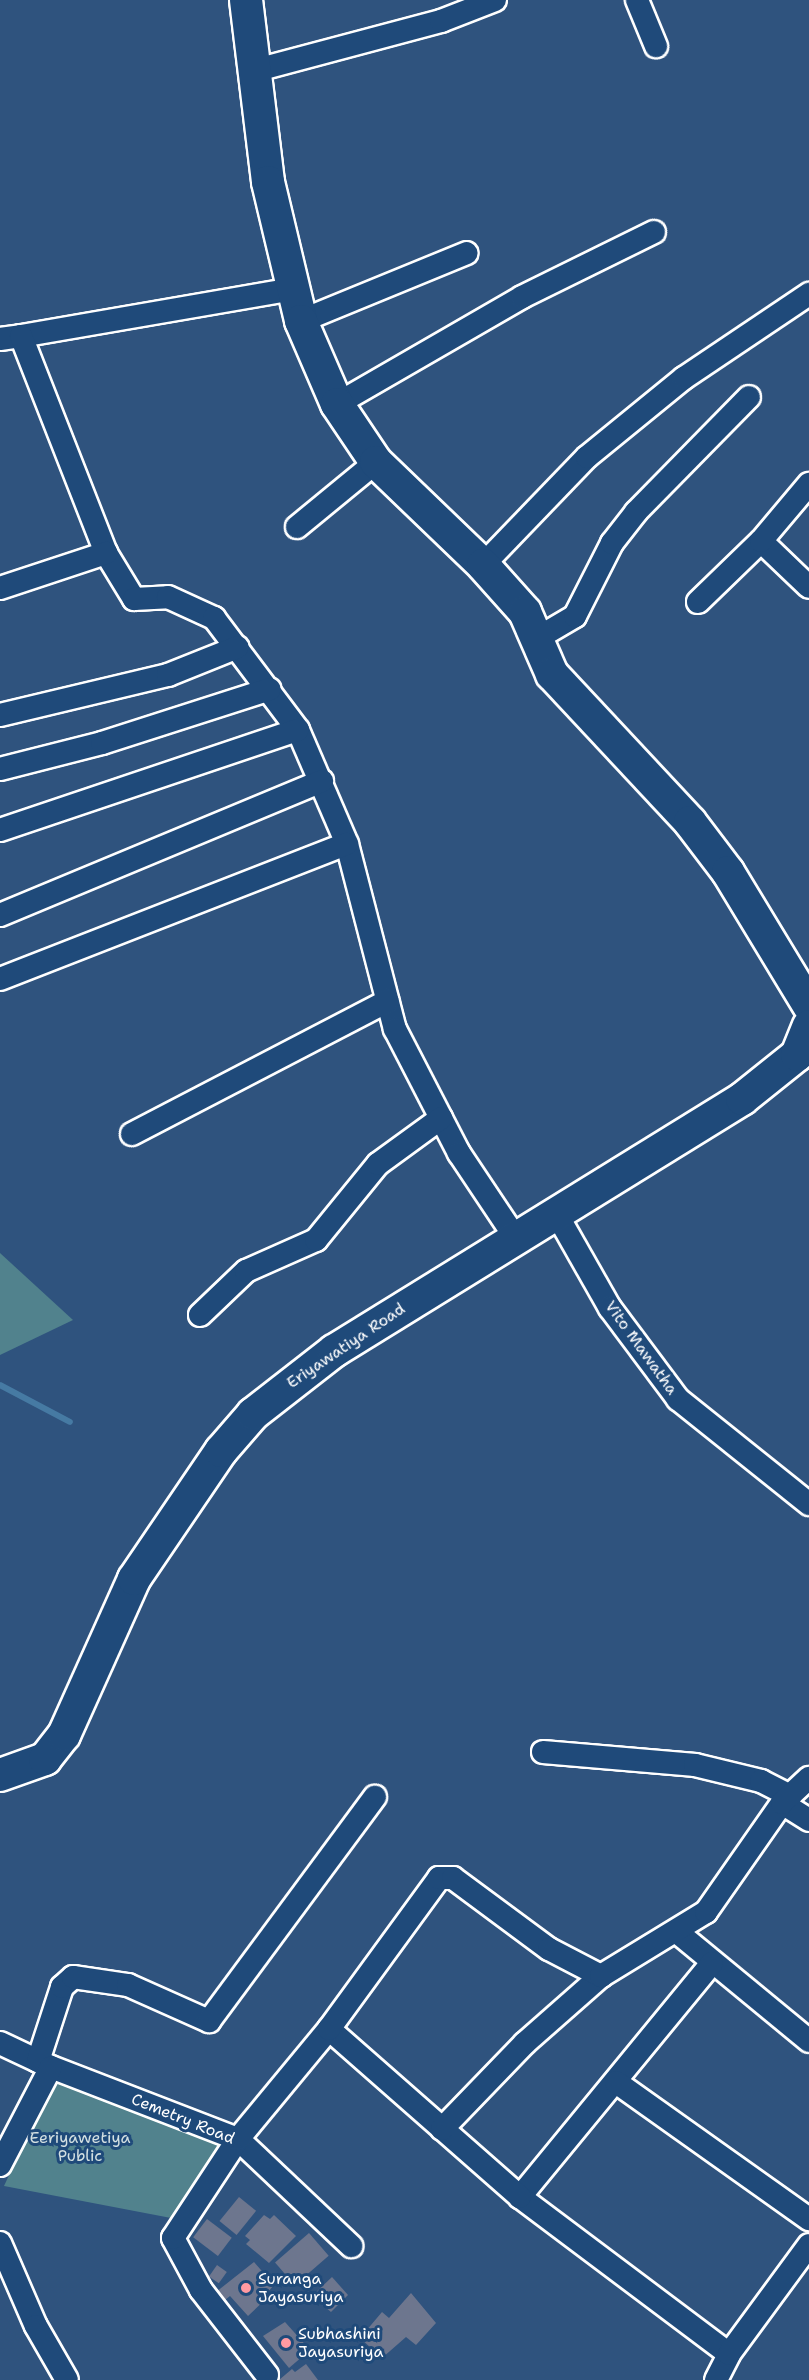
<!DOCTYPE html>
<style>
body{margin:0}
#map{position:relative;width:809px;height:2380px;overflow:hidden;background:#2f537e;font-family:"Shantell Sans",sans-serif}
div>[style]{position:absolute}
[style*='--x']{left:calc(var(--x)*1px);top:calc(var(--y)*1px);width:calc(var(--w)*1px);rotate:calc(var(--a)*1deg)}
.green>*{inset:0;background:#51828d}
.stream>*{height:6px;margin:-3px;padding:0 3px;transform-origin:3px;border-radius:3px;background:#467aa3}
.building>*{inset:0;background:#6d768e;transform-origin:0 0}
.roads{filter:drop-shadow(2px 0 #fff) drop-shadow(-2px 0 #fff) drop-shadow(0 2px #fff) drop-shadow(0 -2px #fff)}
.street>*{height:22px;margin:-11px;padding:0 11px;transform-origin:11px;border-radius:11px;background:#1f4a7a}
.secondary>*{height:32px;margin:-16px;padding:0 16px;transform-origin:16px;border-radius:16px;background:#1f4a7a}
.dots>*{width:16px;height:16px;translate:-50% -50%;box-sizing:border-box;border:3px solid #1f4a7a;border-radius:50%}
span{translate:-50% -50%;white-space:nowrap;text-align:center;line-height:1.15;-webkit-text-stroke:6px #1f4a7a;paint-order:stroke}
.street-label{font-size:16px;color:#fff}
.park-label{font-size:16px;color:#d4e0e2}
.poi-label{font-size:16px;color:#fff}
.left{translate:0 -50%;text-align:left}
</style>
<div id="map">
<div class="green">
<div style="clip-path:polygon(0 1253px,73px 1320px,0 1355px)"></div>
<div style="clip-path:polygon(53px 2080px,221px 2143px,171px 2218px,4px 2186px)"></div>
</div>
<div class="stream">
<div style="--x:0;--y:1385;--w:79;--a:27.9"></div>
</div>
<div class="building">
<div style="left:239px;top:2197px;width:22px;height:31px;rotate:39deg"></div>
<div style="clip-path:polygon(264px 2215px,270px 2219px,274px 2215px,296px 2236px,269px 2263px,246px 2244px,250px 2240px,245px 2236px)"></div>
<div style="left:207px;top:2219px;width:31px;height:23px;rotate:37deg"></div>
<div style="left:309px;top:2233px;width:30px;height:45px;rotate:49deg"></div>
<div style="clip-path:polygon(254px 2262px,274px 2285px,267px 2293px,269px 2296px,248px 2316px,230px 2296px,225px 2300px,216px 2292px)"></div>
<div style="left:217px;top:2265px;width:12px;height:14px;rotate:35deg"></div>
<div style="clip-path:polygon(332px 2277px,348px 2295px,331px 2312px,312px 2296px)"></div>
<div style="clip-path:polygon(411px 2293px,436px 2323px,416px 2345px,406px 2337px,382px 2358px,360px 2338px,382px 2312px,389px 2318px)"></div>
<div style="clip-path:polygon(285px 2322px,310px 2350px,289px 2368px,263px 2336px)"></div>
<div style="clip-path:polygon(306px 2364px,318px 2380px,279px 2380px,292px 2369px,295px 2372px)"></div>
</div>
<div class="roads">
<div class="street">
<div style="--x:637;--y:0;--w:50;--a:67.6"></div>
<div style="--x:253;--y:71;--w:195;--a:-14.9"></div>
<div style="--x:441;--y:21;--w:58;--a:-21.3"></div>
<div style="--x:301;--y:321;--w:179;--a:-22.3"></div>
<div style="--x:21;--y:336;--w:277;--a:-9.8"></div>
<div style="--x:0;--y:339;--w:21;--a:-8"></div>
<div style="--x:21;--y:336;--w:233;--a:68.6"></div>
<div style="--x:106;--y:553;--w:54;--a:58.7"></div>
<div style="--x:134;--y:599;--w:34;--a:-3"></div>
<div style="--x:168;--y:597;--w:51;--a:24.5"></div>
<div style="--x:214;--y:618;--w:140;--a:53.1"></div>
<div style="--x:298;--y:730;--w:124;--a:66.7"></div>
<div style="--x:347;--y:844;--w:191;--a:75.5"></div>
<div style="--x:395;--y:1029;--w:140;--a:62.7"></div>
<div style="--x:459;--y:1153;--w:101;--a:56.3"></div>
<div style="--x:337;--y:404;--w:214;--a:-30"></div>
<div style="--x:522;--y:297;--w:147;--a:-26.2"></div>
<div style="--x:297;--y:527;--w:102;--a:-39.4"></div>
<div style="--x:761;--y:541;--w:66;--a:43.8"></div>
<div style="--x:483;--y:565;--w:150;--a:-46.1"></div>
<div style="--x:587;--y:457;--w:125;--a:-39.2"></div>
<div style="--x:684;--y:378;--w:151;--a:-33.9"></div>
<div style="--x:0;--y:588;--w:112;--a:-18.3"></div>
<div style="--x:698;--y:602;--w:88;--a:-44.1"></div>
<div style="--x:761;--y:541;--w:75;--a:-49.9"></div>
<div style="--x:536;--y:639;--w:45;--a:-30.5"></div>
<div style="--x:575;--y:616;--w:82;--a:-63.1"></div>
<div style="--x:612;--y:543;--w:39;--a:-52"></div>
<div style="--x:636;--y:512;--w:161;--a:-45.5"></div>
<div style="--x:0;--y:715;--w:173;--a:-13.4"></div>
<div style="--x:168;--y:675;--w:75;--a:-21.8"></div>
<div style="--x:0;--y:769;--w:105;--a:-14.3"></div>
<div style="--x:102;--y:743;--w:176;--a:-17.8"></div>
<div style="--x:0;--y:830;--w:314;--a:-18.6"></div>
<div style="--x:0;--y:915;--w:349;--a:-22.6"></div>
<div style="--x:0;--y:979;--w:372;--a:-21.3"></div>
<div style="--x:132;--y:1134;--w:288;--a:-27.5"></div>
<div style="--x:556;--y:1213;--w:109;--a:60.4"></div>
<div style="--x:610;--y:1308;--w:114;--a:53.2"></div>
<div style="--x:678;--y:1399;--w:168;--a:38.7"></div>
<div style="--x:200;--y:1315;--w:64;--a:-43.7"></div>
<div style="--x:246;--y:1271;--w:77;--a:-23.9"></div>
<div style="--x:316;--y:1240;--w:98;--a:-50.8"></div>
<div style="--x:378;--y:1164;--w:78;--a:-36.1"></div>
<div style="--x:543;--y:1752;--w:153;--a:4.9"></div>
<div style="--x:695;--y:1765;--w:68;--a:13.6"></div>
<div style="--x:761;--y:1781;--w:33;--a:27"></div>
<div style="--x:782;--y:1803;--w:32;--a:32"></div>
<div style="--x:677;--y:1932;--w:171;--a:39.5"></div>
<div style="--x:712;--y:1963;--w:303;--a:129.4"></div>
<div style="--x:520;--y:2197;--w:261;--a:36.9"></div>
<div style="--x:329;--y:2029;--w:254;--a:41.3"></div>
<div style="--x:0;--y:2043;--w:56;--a:25.2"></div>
<div style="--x:51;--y:2067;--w:200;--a:21.1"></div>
<div style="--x:238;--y:2139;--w:156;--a:43.4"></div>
<div style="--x:38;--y:2061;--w:78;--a:-72"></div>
<div style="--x:62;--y:1987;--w:15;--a:-42"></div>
<div style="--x:73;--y:1977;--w:56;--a:8.3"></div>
<div style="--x:128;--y:1985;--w:89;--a:24"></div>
<div style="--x:209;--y:2021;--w:279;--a:-53.5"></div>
<div style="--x:616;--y:2082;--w:237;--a:35.4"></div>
<div style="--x:442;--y:2129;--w:120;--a:-46"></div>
<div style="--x:525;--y:2043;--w:101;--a:-41.4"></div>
<div style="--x:0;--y:2165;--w:110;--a:-62.5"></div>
<div style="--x:0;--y:2243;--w:90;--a:66.6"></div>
<div style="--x:36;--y:2326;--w:62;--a:60.1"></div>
<div style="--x:267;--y:2375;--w:108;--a:-127.8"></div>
<div style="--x:201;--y:2290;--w:59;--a:-118.3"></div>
<div style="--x:173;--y:2238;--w:118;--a:-56.7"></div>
<div style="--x:238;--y:2139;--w:143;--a:-50.4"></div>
<div style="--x:329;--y:2029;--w:187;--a:-53.9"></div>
<div style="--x:439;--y:1878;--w:14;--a:0"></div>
<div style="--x:453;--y:1878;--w:119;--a:36.5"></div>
<div style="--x:549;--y:1949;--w:59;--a:27.4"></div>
<div style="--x:601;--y:1976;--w:123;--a:-31.4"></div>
<div style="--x:706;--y:1912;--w:133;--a:-55.1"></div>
<div style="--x:782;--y:1803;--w:37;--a:-43"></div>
<div style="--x:716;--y:2380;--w:29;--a:-63"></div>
<div style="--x:729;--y:2354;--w:135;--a:-53.7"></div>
</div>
<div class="secondary">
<div style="--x:246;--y:0;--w:183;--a:83.1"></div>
<div style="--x:268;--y:182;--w:143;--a:76.6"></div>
<div style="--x:301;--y:321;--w:90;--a:66.6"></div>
<div style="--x:337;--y:404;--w:70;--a:56.1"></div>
<div style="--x:376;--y:462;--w:149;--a:43.9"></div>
<div style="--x:483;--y:565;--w:63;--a:48.2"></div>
<div style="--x:525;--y:612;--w:68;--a:66.5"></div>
<div style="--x:552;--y:674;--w:202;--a:47"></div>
<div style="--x:690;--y:822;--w:63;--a:52.8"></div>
<div style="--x:728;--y:872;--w:157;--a:58.8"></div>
<div style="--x:0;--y:1775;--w:48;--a:-19.6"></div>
<div style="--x:45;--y:1759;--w:31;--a:-52"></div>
<div style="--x:64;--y:1735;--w:171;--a:-65.8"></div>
<div style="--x:134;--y:1579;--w:155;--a:-55.8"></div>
<div style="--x:221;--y:1451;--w:49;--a:-49.1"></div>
<div style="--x:253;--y:1414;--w:103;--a:-37.9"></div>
<div style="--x:334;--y:1351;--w:480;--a:-31.7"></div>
<div style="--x:742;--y:1099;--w:70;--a:-38.7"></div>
<div style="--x:797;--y:1055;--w:31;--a:-68"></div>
</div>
</div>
<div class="dots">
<div style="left:246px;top:2288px;background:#ff9aa2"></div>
<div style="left:286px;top:2343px;background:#ff9aa2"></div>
</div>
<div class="street-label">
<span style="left:346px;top:1346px;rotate:-34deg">Eriyawatiya Road</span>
<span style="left:641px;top:1348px;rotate:54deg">Vito Mawatha</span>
<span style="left:183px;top:2119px;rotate:22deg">Cemetry Road</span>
</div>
<div class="park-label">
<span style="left:80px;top:2147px">Eeriyawetiya<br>Public</span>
</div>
<div class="poi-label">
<span class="left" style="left:258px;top:2288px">Suranga<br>Jayasuriya</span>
<span class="left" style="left:298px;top:2343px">Subhashini<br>Jayasuriya</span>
</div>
</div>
